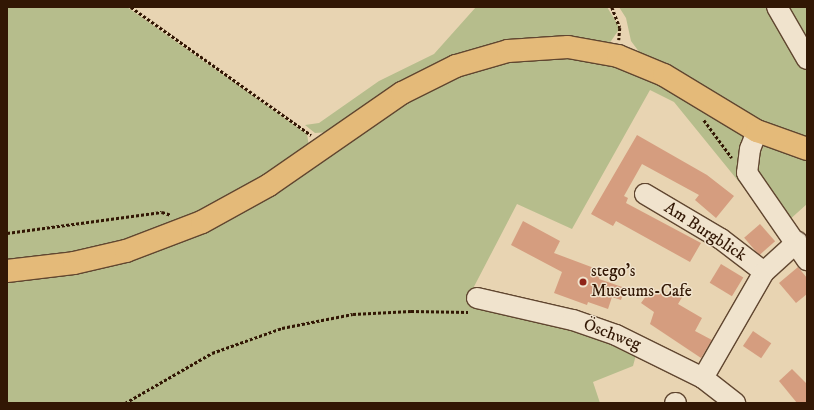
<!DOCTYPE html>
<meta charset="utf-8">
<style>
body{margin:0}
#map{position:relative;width:814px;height:410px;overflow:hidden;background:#e8d4b2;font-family:"IM FELL DW Pica",serif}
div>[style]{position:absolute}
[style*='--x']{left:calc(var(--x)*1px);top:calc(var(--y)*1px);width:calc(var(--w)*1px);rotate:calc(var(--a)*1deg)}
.green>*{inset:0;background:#b6bd8c}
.building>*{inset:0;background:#d59d7f;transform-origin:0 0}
.path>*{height:2.5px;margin-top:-1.25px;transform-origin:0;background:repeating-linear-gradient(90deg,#321704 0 3px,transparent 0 5px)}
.roads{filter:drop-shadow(1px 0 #604630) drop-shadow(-1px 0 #604630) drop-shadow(0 1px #604630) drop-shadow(0 -1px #604630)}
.minor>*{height:20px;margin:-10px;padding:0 10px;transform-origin:10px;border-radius:10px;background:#f0e3cd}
.major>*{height:22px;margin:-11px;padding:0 11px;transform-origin:11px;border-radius:11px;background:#e4ba79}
.dots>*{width:11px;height:11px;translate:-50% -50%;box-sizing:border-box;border:2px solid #f0e3cd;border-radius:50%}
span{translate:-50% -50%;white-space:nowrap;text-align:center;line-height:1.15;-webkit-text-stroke:3px #f0e3cd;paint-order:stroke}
.street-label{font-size:17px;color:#321704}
.poi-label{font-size:17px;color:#321704}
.left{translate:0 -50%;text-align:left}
.frame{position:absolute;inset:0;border:8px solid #321704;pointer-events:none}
</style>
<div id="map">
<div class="green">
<div style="clip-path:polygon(7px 7px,127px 7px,307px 134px,309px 147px,279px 168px,169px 227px,90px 251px,7px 262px)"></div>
<div style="clip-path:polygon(476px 7px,607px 7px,620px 28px,609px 44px,438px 63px,378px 96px,329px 132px,315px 133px,305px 125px,319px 123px,379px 81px,434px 54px)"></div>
<div style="clip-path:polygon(619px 7px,775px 7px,807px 60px,807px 139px,768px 126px,640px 53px,631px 41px,626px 18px)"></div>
<div style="clip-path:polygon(783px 7px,807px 7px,807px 47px)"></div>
<div style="clip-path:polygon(583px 56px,656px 79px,807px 159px,807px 204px,778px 230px,674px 102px,650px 90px,572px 229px,517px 204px,466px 302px,554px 324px,601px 338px,636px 355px,633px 366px,593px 382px,600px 403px,7px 403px,7px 279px,102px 267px,369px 120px,489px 61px)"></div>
</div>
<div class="building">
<div style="clip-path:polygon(637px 135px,707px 175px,734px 196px,716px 218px,695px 200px,699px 195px,642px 164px,624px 196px,628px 198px,626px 203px,701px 243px,690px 262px,616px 221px,613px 226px,591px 214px)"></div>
<div style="clip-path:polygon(523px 221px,560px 241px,554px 253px,602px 271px,599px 279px,625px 288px,621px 300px,612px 297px,608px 309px,588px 302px,587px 305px,554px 293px,562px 272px,511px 245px)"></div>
<div style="left:760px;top:224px;width:23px;height:21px;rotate:49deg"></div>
<div style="left:721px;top:264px;width:26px;height:22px;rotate:31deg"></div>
<div style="clip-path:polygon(798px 267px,807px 278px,807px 294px,796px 303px,779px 283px)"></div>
<div style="clip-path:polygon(652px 288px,667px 297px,673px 288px,684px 294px,678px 304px,702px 318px,695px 331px,712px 340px,701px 358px,650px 324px,654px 312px,641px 303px)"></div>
<div style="left:753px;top:331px;width:22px;height:18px;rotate:34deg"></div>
<div style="clip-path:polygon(792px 369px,807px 384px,807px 403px,797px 403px,779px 381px)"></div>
</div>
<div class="path">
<div style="--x:131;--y:7;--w:221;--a:35.4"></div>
<div style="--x:612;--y:7;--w:22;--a:69"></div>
<div style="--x:620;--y:28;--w:12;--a:95"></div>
<div style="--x:704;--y:120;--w:47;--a:53.6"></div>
<div style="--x:7;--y:233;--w:156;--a:-7.7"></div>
<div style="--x:162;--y:212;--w:9;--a:18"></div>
<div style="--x:125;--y:403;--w:100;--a:-29.9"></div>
<div style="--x:212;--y:353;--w:74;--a:-19.7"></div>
<div style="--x:282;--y:328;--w:72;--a:-11.2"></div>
<div style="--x:353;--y:314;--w:58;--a:-3"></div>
<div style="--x:411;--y:311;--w:57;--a:1"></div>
</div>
<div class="roads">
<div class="minor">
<div style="--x:777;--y:7;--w:60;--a:60"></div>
<div style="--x:757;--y:131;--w:19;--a:111"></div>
<div style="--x:750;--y:149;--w:24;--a:97"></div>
<div style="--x:747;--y:173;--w:106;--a:55.4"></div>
<div style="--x:645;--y:194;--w:88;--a:30.6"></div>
<div style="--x:721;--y:239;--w:54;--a:37.5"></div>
<div style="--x:477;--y:298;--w:98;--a:12.9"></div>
<div style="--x:573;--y:320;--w:46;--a:19.2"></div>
<div style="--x:616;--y:335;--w:97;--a:26.3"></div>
<div style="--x:703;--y:378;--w:41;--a:38"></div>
<div style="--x:703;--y:378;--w:122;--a:-60.1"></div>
<div style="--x:764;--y:272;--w:45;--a:-42.3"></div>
<div style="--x:675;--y:403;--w:1;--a:0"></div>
</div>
<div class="major">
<div style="--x:7;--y:271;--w:67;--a:-6.8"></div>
<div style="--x:74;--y:263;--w:53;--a:-13"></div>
<div style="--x:126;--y:251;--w:81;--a:-20.9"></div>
<div style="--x:202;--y:222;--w:77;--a:-28.9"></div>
<div style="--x:269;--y:185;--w:162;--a:-34.7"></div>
<div style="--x:402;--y:93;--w:60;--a:-26.6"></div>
<div style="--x:456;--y:66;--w:54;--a:-16.1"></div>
<div style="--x:508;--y:51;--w:60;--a:-3.8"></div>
<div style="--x:568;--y:47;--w:51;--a:10.2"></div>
<div style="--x:618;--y:56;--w:50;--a:22.4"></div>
<div style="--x:664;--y:75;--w:109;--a:31.1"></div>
<div style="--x:757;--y:131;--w:53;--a:19.8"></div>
</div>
</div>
<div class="dots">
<div style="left:583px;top:282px;background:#8f2418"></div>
</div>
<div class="street-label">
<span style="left:705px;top:232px;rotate:33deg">Am Burgblick</span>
<span style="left:612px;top:335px;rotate:21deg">Öschweg</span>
</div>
<div class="poi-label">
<span class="left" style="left:591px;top:282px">stego's<br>Museums-Cafe</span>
</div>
<div class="frame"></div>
</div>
